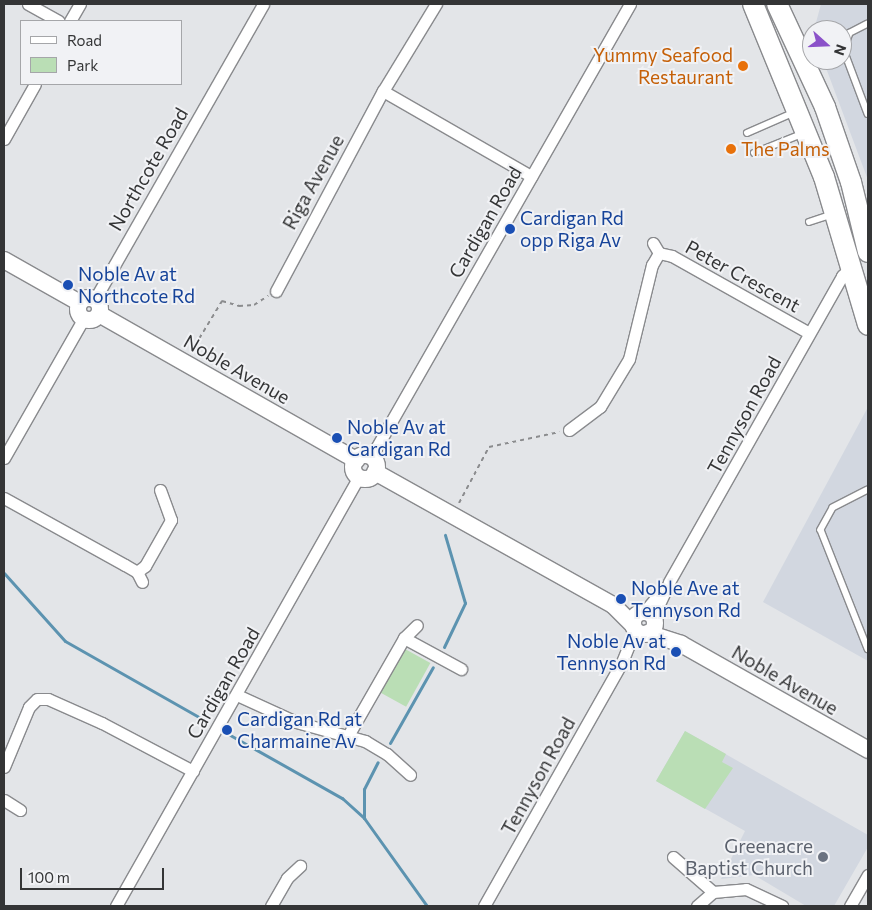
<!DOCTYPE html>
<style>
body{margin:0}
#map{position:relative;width:872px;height:910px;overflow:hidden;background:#e3e5e8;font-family:Commissioner,sans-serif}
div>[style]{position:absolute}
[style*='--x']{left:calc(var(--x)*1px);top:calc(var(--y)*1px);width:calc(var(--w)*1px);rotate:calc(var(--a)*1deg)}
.built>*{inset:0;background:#d2d7e0}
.green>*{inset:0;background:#badeb5;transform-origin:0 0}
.stream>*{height:3px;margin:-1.5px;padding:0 1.5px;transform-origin:1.5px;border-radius:1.5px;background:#5c93b0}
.path>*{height:2px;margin-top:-1px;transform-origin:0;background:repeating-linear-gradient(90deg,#8b8c8e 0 4px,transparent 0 8px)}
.roads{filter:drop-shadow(1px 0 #898a8d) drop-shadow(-1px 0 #898a8d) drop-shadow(0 1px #898a8d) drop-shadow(0 -1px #898a8d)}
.lane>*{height:5.5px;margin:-2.75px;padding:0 2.75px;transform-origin:2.75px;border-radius:2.75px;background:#fff}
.street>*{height:11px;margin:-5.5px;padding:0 5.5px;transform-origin:5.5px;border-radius:5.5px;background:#fff}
.secondary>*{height:16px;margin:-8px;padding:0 8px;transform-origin:8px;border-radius:8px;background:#fff}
.secondary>.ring{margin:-8px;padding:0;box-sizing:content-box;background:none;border:16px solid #fff;border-radius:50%}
.highway>*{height:20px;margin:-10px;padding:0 10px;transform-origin:10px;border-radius:10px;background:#fff}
.dots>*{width:14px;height:14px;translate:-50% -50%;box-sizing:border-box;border:2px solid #f1f2f5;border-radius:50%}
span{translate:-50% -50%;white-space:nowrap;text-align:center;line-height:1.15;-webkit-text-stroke:4px #f1f2f5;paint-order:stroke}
.food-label{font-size:19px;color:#c56008}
.right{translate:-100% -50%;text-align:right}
.left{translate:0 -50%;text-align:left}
.street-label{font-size:19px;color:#343536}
.transit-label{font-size:19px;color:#164399}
.worship-label{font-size:19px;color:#5b616d}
.frame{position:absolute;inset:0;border:5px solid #343536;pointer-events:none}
.legend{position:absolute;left:20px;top:20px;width:162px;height:65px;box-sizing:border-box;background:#f1f2f5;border:1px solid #a5a6a9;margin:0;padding:6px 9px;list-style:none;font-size:15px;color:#343536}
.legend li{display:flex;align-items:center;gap:10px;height:25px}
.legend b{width:25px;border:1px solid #a5a6a9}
.north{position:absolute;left:802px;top:20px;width:50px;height:50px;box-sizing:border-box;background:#f1f2f5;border:1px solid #a5a6a9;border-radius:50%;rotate:110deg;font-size:14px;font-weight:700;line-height:20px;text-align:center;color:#343536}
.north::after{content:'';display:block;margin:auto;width:18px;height:22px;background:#8b52c9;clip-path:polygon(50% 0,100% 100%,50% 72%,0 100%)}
.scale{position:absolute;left:20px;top:868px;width:144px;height:22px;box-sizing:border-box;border:2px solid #343536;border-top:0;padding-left:6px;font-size:15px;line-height:18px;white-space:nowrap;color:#343536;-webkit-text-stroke:4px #f1f2f5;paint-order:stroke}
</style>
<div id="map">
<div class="built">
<div style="clip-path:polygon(821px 4px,868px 4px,868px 180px,823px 60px,842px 60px,842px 30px,814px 30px)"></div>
<div style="clip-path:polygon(868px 407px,868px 661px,763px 602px)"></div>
<div style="clip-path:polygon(685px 731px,868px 835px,868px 847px,834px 906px,806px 906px,754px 875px,721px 879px,745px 831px,656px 781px)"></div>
</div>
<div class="green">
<div style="left:405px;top:649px;width:29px;height:50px;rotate:29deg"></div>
<div style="clip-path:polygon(685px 731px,726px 754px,722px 762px,733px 768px,705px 809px,656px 781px)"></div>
</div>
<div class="stream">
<div style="--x:4;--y:573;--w:91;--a:48.1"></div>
<div style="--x:65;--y:641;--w:160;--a:29.6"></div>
<div style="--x:444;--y:647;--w:49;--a:-64.5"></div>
<div style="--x:465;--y:603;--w:71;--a:-106.4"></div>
<div style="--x:230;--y:735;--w:129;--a:29.4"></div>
<div style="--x:342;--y:798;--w:30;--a:42"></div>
<div style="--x:364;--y:818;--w:108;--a:54.4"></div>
<div style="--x:390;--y:743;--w:87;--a:-60.5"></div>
<div style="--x:364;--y:818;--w:29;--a:-90"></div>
<div style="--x:364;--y:789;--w:30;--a:-63"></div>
</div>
<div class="path">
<div style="--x:191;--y:352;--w:60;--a:-58.7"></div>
<div style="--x:222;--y:301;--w:18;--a:16"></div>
<div style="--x:239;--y:306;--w:15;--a:-4"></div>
<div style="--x:254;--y:305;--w:17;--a:-33"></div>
<div style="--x:459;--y:503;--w:64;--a:-61.8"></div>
<div style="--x:489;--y:447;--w:72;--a:-12.1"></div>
</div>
<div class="roads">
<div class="lane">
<div style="--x:868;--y:24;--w:20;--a:153"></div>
<div style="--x:850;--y:33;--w:18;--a:109"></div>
<div style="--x:844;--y:50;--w:68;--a:69.4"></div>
<div style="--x:747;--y:133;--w:50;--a:-23.5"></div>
<div style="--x:754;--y:153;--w:52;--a:-21.6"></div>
<div style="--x:809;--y:222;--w:23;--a:-18"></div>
<div style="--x:868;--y:490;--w:39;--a:153"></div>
<div style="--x:833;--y:508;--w:25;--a:119"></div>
<div style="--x:821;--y:530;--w:128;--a:68.4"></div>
</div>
<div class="street">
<div style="--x:28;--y:4;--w:35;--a:29"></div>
<div style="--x:70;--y:21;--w:20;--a:-60"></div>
<div style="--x:383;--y:91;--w:171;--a:29.9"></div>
<div style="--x:4;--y:139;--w:63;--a:-60.6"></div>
<div style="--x:653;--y:243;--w:12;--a:59"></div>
<div style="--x:659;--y:253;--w:13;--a:13"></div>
<div style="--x:672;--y:256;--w:157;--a:29.3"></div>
<div style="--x:276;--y:291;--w:227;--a:-61.9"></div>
<div style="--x:383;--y:91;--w:102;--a:-58.7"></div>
<div style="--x:95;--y:299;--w:339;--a:-60.3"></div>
<div style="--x:569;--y:430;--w:39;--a:-37"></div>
<div style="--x:600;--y:407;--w:56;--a:-58.9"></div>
<div style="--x:629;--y:359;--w:97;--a:-76.3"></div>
<div style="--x:652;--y:265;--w:14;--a:-60"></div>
<div style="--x:371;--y:457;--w:522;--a:-60.24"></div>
<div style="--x:4;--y:458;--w:161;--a:-60.3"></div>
<div style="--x:4;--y:498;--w:138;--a:29"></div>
<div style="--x:125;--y:565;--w:14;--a:30"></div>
<div style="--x:137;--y:572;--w:11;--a:63"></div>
<div style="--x:137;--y:572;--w:10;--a:-37"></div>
<div style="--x:145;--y:566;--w:53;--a:-60.5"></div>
<div style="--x:171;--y:520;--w:32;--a:-110"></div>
<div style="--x:644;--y:612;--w:25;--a:-50"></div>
<div style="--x:653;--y:617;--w:38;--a:-65"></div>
<div style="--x:669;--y:582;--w:352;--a:-60.5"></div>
<div style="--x:842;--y:276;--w:13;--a:-45"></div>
<div style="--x:404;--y:638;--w:65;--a:28.5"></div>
<div style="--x:237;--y:695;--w:65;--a:24.6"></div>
<div style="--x:296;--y:722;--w:72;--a:15.4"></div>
<div style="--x:365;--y:741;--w:26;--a:31"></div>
<div style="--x:387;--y:754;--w:31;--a:42"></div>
<div style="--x:349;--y:734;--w:111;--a:-60.2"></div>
<div style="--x:404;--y:638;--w:18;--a:-45"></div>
<div style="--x:4;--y:767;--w:65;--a:-67.4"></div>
<div style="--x:29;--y:707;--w:11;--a:-45"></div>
<div style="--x:37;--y:699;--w:11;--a:0"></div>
<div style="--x:48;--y:699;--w:59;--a:24"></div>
<div style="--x:102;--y:723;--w:103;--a:27.8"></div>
<div style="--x:4;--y:800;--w:19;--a:32"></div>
<div style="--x:673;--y:857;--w:53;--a:41.2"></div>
<div style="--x:116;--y:906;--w:493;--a:-60.5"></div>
<div style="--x:271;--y:906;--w:32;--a:-60"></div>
<div style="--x:287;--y:878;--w:18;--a:-43"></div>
<div style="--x:484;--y:906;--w:280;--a:-60.5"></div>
<div style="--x:622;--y:662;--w:35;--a:-68"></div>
<div style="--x:697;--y:906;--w:21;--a:-41"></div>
<div style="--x:713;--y:892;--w:33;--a:-5"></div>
<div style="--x:746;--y:889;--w:40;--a:25"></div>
<div style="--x:850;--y:906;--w:36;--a:-60"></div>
</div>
<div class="secondary">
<div style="--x:4;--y:260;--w:87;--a:29.5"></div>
<div class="ring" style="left:78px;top:298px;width:6px;height:6px"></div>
<div style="--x:99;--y:314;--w:296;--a:29.6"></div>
<div class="ring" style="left:353px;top:455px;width:8px;height:8px"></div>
<div style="--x:375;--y:472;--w:273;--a:29.2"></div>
<div style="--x:613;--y:605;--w:28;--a:45"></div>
<div class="ring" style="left:633px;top:612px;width:6px;height:6px"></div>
<div style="--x:648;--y:633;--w:35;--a:18"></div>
<div style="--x:681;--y:644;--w:215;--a:29.5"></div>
</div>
<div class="highway">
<div style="--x:753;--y:4;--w:187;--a:67.7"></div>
<div style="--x:824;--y:177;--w:154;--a:73.4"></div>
<div style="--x:777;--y:4;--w:114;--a:65"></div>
<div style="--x:825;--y:107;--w:79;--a:70.9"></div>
<div style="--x:851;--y:182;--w:72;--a:76.3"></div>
</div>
</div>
<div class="dots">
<div style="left:743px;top:66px;background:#e8710a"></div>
<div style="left:731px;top:149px;background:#e8710a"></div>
<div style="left:510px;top:229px;background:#1a4fb4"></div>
<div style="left:68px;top:285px;background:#1a4fb4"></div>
<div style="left:337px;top:438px;background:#1a4fb4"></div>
<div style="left:621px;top:599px;background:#1a4fb4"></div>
<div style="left:676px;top:652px;background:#1a4fb4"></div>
<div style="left:227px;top:730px;background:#1a4fb4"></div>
<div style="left:823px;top:857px;background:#6b7280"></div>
</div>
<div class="food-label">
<span class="right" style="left:733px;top:66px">Yummy Seafood<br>Restaurant</span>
<span class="left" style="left:741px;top:149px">The Palms</span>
</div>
<div class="street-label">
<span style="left:148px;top:169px;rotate:-60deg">Northcote Road</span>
<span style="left:313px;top:182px;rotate:-61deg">Riga Avenue</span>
<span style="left:485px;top:222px;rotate:-60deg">Cardigan Road</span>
<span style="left:743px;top:276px;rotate:29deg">Peter Crescent</span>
<span style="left:237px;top:369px;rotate:30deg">Noble Avenue</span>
<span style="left:744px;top:415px;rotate:-61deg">Tennyson Road</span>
<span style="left:785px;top:680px;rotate:30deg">Noble Avenue</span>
<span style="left:223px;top:683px;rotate:-60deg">Cardigan Road</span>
<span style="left:538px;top:776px;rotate:-61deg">Tennyson Road</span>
</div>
<div class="transit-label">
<span class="left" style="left:520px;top:229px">Cardigan Rd<br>opp Riga Av</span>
<span class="left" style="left:78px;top:285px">Noble Av at<br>Northcote Rd</span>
<span class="left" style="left:347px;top:438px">Noble Av at<br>Cardigan Rd</span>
<span class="left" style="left:631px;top:599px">Noble Ave at<br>Tennyson Rd</span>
<span class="right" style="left:666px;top:652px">Noble Av at<br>Tennyson Rd</span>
<span class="left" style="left:237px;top:730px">Cardigan Rd at<br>Charmaine Av</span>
</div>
<div class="worship-label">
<span class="right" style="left:813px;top:857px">Greenacre<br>Baptist Church</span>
</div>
<div class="frame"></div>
<ul class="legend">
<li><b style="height:6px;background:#fff"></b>Road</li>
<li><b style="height:14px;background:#badeb5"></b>Park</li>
</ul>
<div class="north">N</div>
<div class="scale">100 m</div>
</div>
